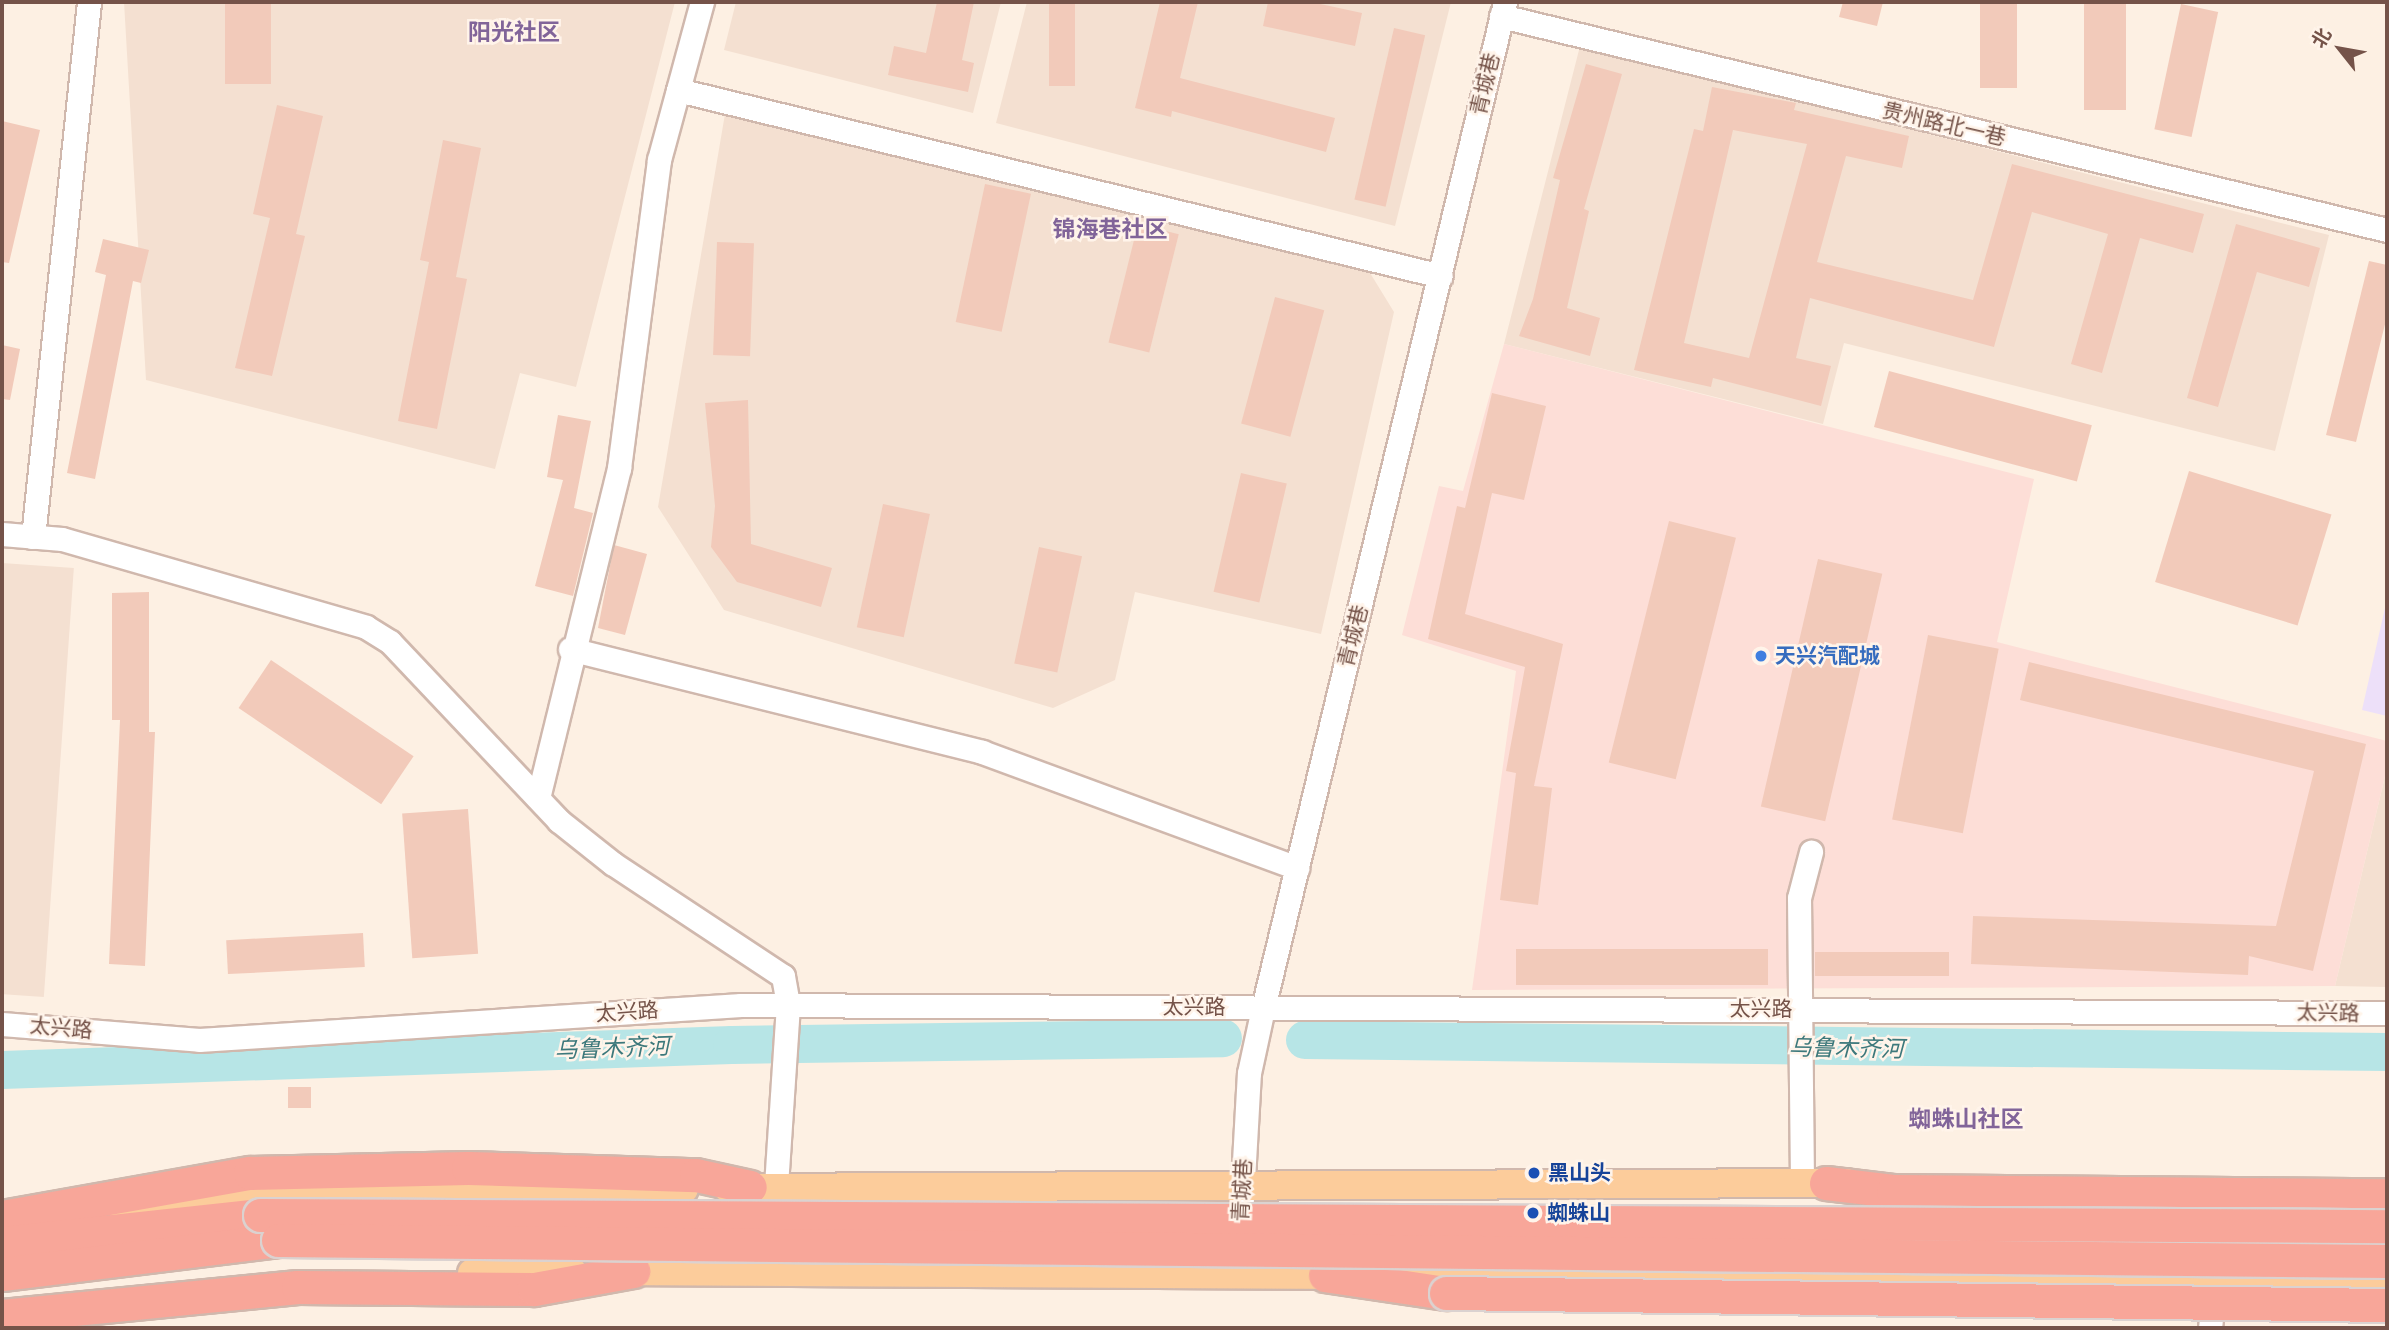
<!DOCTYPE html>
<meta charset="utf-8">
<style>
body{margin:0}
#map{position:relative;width:2389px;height:1330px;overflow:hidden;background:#fdf0e3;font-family:"Nunito Sans","Noto Sans SC",sans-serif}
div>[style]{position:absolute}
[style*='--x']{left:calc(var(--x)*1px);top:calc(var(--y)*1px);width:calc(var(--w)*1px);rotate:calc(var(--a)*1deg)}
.residential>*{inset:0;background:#f4e0d1;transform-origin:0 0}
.commercial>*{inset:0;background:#fdded7}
.education>*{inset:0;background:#ede0f9}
.river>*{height:38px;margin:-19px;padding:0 19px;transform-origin:19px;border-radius:19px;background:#b7e5e6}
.building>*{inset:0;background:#f2caba;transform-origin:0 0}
.roads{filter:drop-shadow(2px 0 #d0b8ad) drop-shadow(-2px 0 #d0b8ad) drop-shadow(0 2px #d0b8ad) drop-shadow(0 -2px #d0b8ad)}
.minor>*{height:23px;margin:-11.5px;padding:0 11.5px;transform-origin:11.5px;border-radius:11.5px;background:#fff}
.major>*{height:28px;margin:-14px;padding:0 14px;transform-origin:14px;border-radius:14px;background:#fccc9b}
.highway>*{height:33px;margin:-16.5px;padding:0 16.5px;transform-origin:16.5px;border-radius:16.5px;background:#f8a699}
.bridges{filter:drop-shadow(2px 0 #dbd2d0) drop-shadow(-2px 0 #dbd2d0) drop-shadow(0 2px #dbd2d0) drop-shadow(0 -2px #dbd2d0)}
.highway-bridge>*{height:33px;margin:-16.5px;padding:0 16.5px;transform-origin:16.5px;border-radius:16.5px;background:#f8a699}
.dots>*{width:19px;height:19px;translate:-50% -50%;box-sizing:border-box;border:4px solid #fff4ea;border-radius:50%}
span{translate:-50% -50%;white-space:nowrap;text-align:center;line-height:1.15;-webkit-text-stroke:5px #fff4ea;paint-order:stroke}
.street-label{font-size:21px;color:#755349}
.shop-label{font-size:21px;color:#366cbe;font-weight:700}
.left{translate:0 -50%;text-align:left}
.transit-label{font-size:21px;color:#164399;font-weight:700}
.neighbourhood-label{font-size:23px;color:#816499;font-weight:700}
.water-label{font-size:23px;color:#3c787b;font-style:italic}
.frame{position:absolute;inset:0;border:4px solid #755349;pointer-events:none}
.north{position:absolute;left:2305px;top:14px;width:70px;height:70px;-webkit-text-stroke:5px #fff4ea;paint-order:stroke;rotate:301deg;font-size:19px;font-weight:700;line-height:28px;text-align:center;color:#755349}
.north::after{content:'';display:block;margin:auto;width:24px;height:32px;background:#755349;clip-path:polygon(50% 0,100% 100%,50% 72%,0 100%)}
</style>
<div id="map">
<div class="residential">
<div style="clip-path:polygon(124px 2px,675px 2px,576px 387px,520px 373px,495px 469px,146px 380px)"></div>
<div style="clip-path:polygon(736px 2px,1001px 2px,973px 113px,724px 50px)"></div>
<div style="clip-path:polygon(1027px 2px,1451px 2px,1395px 226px,996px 123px)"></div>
<div style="clip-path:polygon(1580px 46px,2329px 235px,2275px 451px,1844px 343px,1823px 424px,1504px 344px)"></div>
<div style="clip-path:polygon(725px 114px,1367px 268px,1394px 312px,1321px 634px,1135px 592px,1115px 680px,1053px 708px,724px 610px,658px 507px)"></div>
<div style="left:2px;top:563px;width:72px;height:430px;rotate:4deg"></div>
<div style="clip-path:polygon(2387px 768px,2387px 987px,2335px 986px)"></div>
</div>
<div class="commercial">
<div style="clip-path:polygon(1504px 344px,2034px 479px,1997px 642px,2387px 741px,2387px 768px,2335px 986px,1472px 990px,1516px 671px,1402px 635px,1439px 486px,1463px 491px)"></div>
</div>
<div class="education">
<div style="clip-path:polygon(2387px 599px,2387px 716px,2362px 710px)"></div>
</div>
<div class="river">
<div style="--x:1305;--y:1040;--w:1082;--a:0.64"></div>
<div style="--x:2;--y:1070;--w:730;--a:-1.96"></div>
<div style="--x:732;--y:1045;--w:491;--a:-0.8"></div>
</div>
<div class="building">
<div style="left:225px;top:2px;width:46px;height:82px"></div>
<div style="clip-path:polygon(937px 2px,974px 2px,962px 60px,974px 63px,968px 92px,888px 75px,894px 46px,926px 53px)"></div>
<div style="left:1049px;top:2px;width:26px;height:84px"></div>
<div style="clip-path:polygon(1160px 2px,1198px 2px,1180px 78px,1335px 118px,1326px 152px,1172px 111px,1171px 117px,1135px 108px)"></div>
<div style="clip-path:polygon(1268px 2px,1311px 2px,1362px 13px,1355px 46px,1263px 26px)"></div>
<div style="clip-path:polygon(1843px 2px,1883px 2px,1877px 26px,1839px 17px)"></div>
<div style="left:1980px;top:2px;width:37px;height:86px"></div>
<div style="left:2084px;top:2px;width:42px;height:108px"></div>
<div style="left:2181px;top:4px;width:38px;height:128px;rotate:12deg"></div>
<div style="left:1394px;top:28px;width:32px;height:176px;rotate:13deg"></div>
<div style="clip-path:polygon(1586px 64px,1622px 74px,1584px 209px,1589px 211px,1567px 308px,1600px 318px,1590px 356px,1519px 336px,1533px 299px,1560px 180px,1553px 178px)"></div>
<div style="clip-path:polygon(evenodd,1712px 87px,1796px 103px,1794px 110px,1909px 136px,1902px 168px,1846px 156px,1817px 262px,1973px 300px,2012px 164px,2204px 214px,2193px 253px,2140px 238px,2102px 373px,2071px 364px,2108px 234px,2032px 212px,1994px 347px,1810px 298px,1796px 358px,1831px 366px,1821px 406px,1713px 378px,1711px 387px,1634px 370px,1694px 129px,1703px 131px,1712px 87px,1733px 130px,1807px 144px,1749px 358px,1684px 343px,1733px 130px)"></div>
<div style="clip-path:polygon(277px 105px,323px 116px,296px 234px,305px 236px,272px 376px,235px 368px,270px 218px,253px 214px)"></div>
<div style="clip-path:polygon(2px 121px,40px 130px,9px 263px,2px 262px)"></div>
<div style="clip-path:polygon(443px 140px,481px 148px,456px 277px,467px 279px,437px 429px,398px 421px,429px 262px,420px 260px)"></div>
<div style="left:985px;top:184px;width:47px;height:141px;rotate:12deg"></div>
<div style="left:1138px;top:224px;width:42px;height:122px;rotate:14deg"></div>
<div style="clip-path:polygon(2236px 224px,2320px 248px,2309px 287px,2257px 272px,2218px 407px,2187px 398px)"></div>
<div style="clip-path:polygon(103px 239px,149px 250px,141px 283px,133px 281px,95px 479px,67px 473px,106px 275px,95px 272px)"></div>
<div style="left:717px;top:242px;width:37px;height:113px;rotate:2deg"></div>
<div style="clip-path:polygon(2369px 261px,2387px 265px,2387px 316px,2356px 442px,2326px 435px)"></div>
<div style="left:1275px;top:297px;width:51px;height:131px;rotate:15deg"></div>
<div style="clip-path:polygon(2px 345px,20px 349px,10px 400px,2px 399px)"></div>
<div style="left:1889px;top:371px;width:210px;height:58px;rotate:15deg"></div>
<div style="clip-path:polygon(1492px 393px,1546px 406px,1524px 500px,1492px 493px,1465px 614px,1563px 644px,1534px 786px,1552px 788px,1538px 905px,1500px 900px,1516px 773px,1506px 771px,1525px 667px,1428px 639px,1457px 506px,1465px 508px)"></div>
<div style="clip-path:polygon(748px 400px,751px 544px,832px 568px,821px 607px,737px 582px,711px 547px,715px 506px,705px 403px)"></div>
<div style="clip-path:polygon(558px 415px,591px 421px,574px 508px,593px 513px,573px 596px,535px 586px,563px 480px,547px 477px)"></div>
<div style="left:2189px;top:471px;width:149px;height:116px;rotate:17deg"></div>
<div style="left:1241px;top:473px;width:47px;height:122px;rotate:13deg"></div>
<div style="left:883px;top:504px;width:48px;height:126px;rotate:12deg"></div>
<div style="left:1669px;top:521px;width:69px;height:249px;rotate:14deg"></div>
<div style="clip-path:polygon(614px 545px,647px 554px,625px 635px,598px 628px)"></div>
<div style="left:1039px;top:547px;width:44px;height:119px;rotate:12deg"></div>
<div style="left:1818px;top:559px;width:66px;height:254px;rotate:13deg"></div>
<div style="clip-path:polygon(149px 592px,149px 732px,155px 732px,145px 966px,109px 964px,120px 720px,112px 720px,112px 593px)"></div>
<div style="left:1928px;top:635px;width:72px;height:188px;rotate:11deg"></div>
<div style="left:271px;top:660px;width:172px;height:58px;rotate:34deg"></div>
<div style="clip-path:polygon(2029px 662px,2366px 744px,2313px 971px,2249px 956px,2248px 975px,1971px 964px,1973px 916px,2276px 926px,2314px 771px,2020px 700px)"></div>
<div style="left:468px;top:809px;width:145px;height:66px;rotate:86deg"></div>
<div style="left:363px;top:933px;width:34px;height:137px;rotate:87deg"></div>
<div style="left:1768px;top:949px;width:36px;height:252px;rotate:90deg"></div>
<div style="left:1815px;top:952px;width:134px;height:24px"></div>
<div style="left:311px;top:1087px;width:21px;height:23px;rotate:90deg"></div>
</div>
<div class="roads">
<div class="minor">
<div style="--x:1501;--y:16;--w:911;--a:13.58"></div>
<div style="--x:678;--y:90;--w:785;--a:13.7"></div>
<div style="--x:2;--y:534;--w:60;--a:4.8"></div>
<div style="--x:62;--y:539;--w:316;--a:16.1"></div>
<div style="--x:366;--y:627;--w:28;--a:32"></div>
<div style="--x:390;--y:642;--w:246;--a:46.6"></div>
<div style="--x:559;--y:821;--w:68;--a:38.4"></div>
<div style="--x:612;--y:863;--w:205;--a:33.5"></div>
<div style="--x:783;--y:976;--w:29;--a:80"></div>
<div style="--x:788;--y:1005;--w:182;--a:93.8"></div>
<div style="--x:33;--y:537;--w:538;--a:-84.02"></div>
<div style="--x:570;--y:649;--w:425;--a:14"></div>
<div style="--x:982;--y:752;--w:336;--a:20.2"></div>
<div style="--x:539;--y:794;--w:336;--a:-76.2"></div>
<div style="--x:619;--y:468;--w:311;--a:-82.6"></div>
<div style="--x:659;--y:160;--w:164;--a:-74.8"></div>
<div style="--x:2;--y:1024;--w:198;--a:4.6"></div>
<div style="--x:199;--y:1040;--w:543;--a:-3.69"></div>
<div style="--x:741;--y:1005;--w:1646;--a:0.28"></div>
<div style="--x:1802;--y:1183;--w:285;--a:-90.6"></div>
<div style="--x:1799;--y:898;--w:48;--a:-75.4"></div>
<div style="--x:1240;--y:1233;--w:160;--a:-86.8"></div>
<div style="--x:1249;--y:1073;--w:66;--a:-77.8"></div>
<div style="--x:1263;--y:1008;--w:1035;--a:-76.47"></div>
<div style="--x:2210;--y:1328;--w:38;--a:-84"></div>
</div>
<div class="major">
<div style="--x:728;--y:1188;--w:1118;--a:-0.26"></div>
<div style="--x:123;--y:1210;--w:73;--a:-6.3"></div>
<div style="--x:196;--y:1202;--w:488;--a:-1.5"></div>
<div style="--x:612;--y:1271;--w:733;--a:0.31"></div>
<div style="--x:472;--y:1273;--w:100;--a:-1.1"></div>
<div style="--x:1403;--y:1275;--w:984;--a:0.58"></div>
</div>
<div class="highway">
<div style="--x:1826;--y:1183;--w:67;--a:6.8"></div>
<div style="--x:1893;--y:1191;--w:494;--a:0.5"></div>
<div style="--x:2;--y:1217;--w:252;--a:-10.1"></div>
<div style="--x:250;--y:1173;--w:218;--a:-1.3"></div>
<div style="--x:468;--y:1168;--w:228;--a:1.8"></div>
<div style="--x:696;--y:1175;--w:55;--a:12.5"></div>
<div style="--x:2;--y:1243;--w:260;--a:-6.2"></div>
<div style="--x:2;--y:1274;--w:278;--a:-7"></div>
<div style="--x:1325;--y:1275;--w:122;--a:8.5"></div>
<div style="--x:2;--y:1316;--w:297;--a:-5.6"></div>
<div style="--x:298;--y:1287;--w:236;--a:0.5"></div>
<div style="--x:534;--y:1289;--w:101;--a:-10.3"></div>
</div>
</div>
<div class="bridges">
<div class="highway-bridge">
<div style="--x:260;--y:1215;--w:2127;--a:0.3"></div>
<div style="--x:278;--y:1240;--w:2109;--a:0.57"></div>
<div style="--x:1446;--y:1293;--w:941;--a:0.73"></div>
</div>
</div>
<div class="dots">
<div style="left:1761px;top:656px;background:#3f7fe0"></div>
<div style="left:1534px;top:1173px;background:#1a4fb4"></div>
<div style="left:1533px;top:1213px;background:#1a4fb4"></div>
</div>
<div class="street-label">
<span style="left:1485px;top:84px;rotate:-77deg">青城巷</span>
<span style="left:1944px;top:124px;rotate:13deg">贵州路北一巷</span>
<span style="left:1353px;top:636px;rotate:-76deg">青城巷</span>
<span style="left:1194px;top:1007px">太兴路</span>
<span style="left:1761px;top:1009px">太兴路</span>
<span style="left:627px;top:1012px;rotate:-4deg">太兴路</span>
<span style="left:2328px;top:1013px;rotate:1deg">太兴路</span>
<span style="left:61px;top:1028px;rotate:5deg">太兴路</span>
<span style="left:1242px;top:1190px;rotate:-87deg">青城巷</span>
</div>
<div class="shop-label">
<span class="left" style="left:1775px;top:656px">天兴汽配城</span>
</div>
<div class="transit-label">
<span class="left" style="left:1548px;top:1173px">黑山头</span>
<span class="left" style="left:1547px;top:1213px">蜘蛛山</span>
</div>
<div class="neighbourhood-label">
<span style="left:514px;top:33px">阳光社区</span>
<span style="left:1110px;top:230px">锦海巷社区</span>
<span style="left:1966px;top:1120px">蜘蛛山社区</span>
</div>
<div class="water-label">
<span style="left:612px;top:1049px;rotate:-2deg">乌鲁木齐河</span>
<span style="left:1846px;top:1049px;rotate:1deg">乌鲁木齐河</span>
</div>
<div class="frame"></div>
<div class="north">北</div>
</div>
